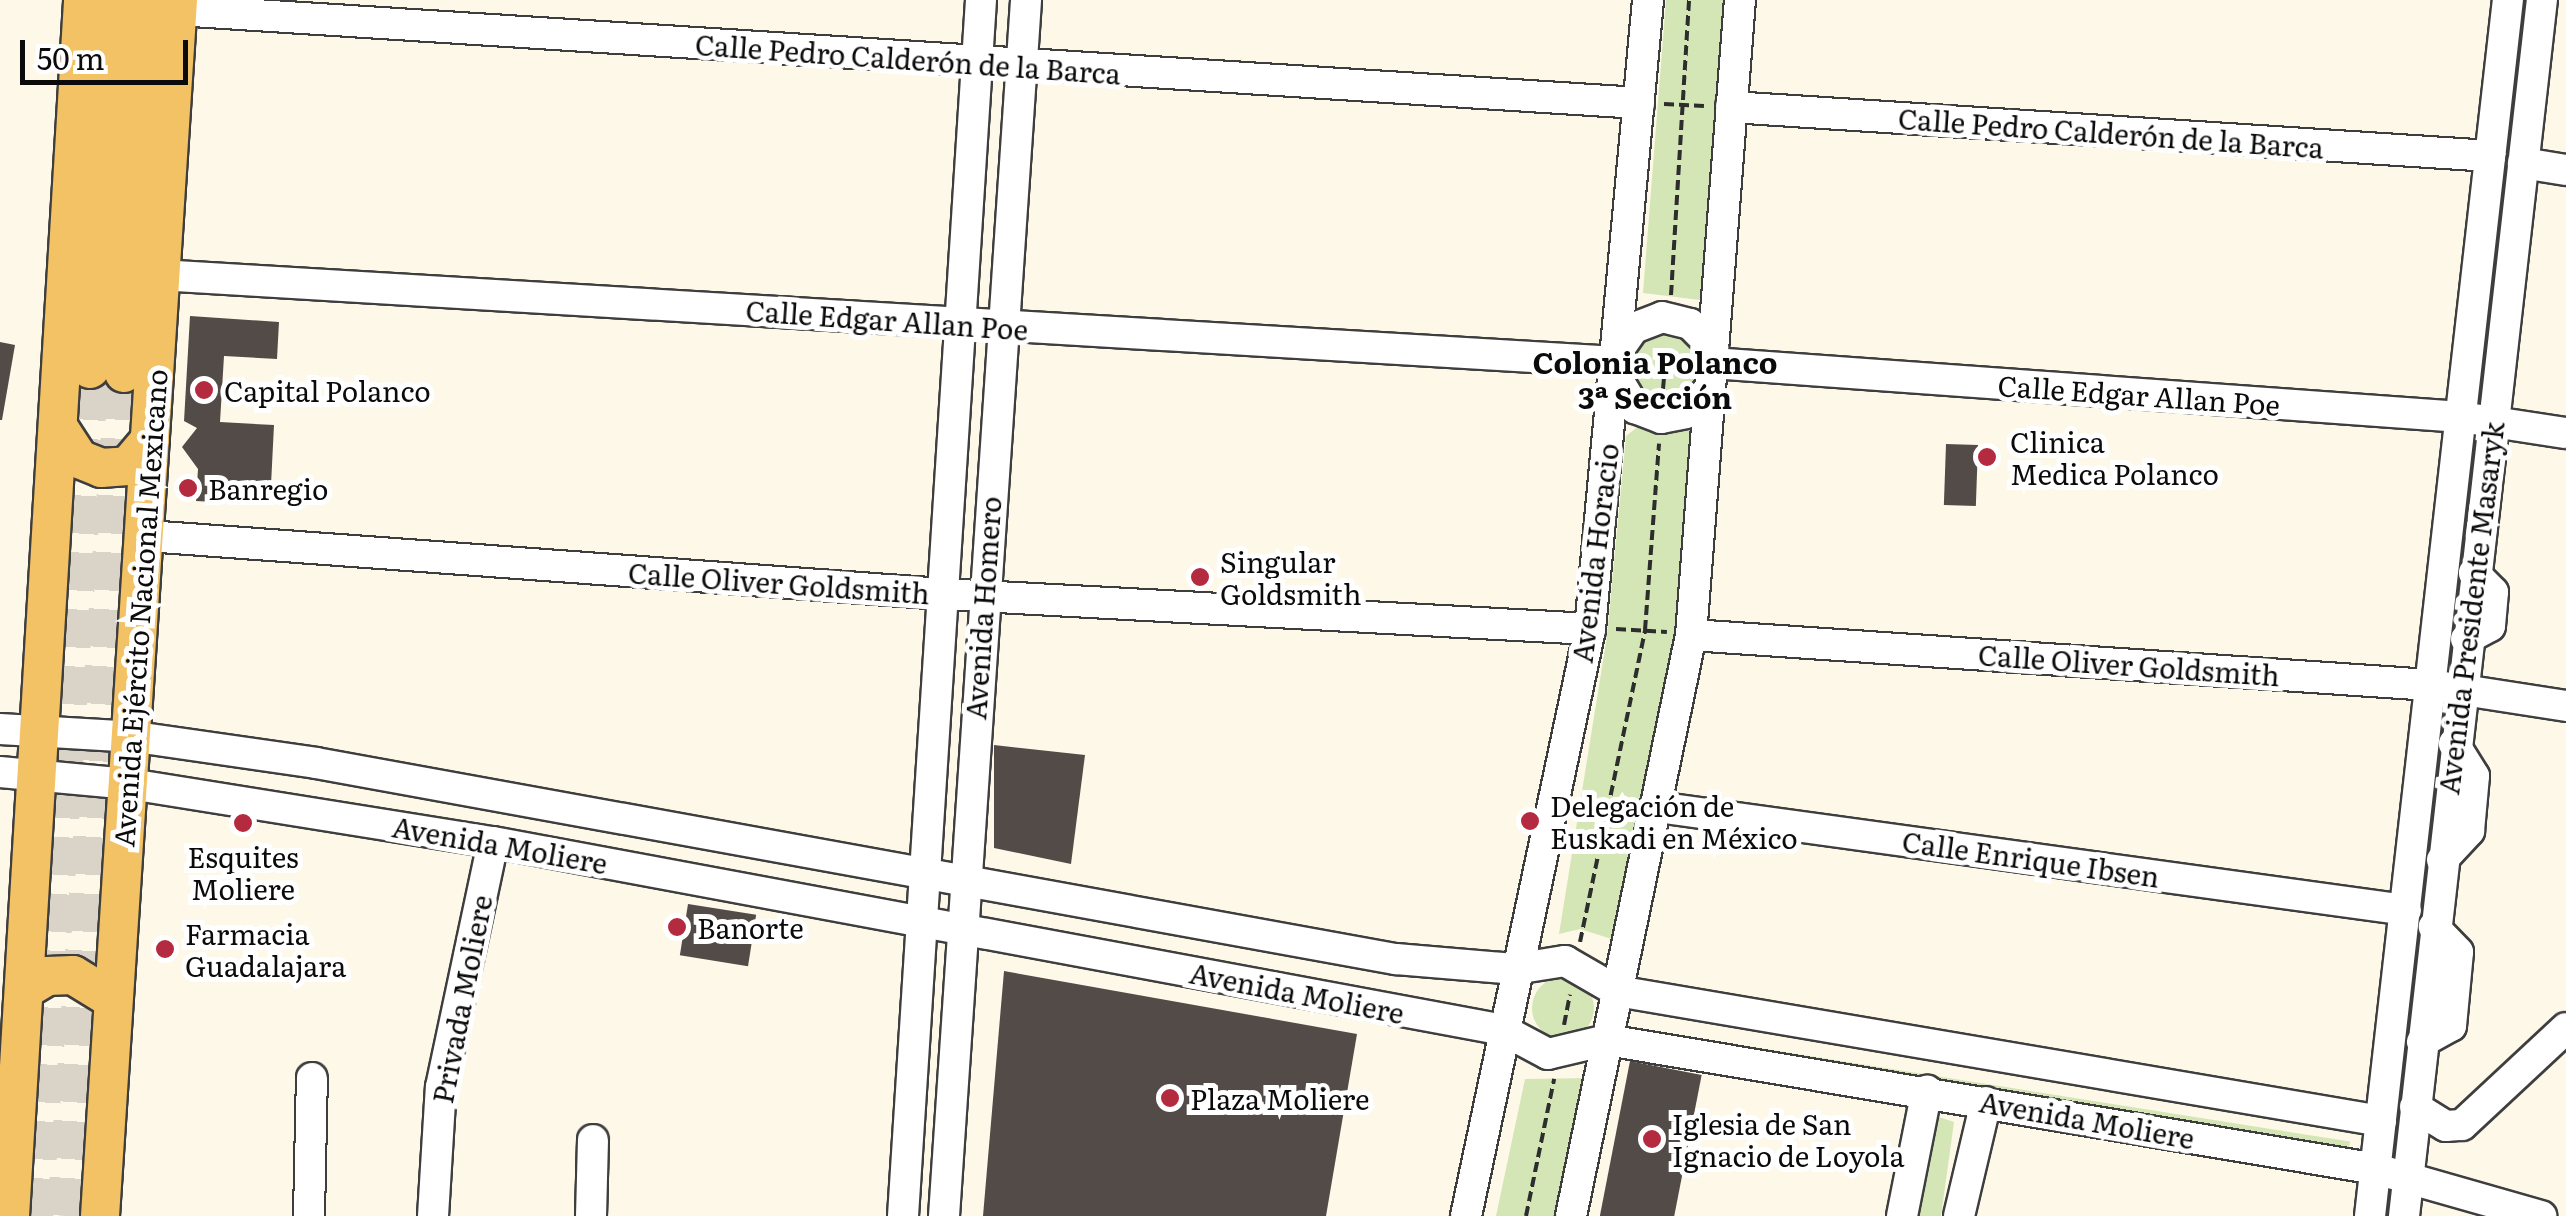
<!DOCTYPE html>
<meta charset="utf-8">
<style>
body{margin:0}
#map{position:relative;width:2566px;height:1216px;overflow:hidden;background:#fef8e9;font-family:Literata,serif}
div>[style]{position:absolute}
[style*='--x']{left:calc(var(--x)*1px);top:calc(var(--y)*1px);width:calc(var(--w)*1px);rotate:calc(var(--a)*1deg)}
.green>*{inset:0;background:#d4e6b5;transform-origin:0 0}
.round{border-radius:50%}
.building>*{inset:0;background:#534b48;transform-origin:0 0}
.major-tunnel>*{height:38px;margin-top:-19px;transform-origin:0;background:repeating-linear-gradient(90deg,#dad4c8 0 38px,transparent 0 57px)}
.path>*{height:4px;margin-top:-2px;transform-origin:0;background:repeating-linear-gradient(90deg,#2d2d2d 0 10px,transparent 0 15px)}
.roads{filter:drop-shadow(2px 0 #3e3e3e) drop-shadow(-2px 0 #3e3e3e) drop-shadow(0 2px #3e3e3e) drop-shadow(0 -2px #3e3e3e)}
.minor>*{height:30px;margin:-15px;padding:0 15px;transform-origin:15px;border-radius:15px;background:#fff}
.major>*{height:38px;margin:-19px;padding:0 19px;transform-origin:19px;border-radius:19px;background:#f3c265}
.dots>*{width:28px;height:28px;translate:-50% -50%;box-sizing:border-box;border:5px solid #fff;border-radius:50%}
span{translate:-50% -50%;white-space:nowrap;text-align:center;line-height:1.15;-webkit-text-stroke:10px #fff;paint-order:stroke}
.street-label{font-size:28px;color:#0b0b0b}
.poi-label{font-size:28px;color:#0b0b0b}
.left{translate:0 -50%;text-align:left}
.neighbourhood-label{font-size:30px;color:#0b0b0b;font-weight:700}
.scale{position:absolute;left:20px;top:40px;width:168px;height:45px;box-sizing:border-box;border:5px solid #0b0b0b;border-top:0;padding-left:12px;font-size:30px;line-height:35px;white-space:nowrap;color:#0b0b0b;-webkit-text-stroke:8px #fff;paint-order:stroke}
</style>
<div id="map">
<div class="green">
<div style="clip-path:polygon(1666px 0,1735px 0,1709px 299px,1700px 300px,1643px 293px)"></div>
<div class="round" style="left:1630px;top:333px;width:68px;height:68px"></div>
<div style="clip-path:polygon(1644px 422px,1689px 427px,1696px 436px,1685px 625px,1621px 942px,1580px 929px,1559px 934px,1607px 636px,1626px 436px)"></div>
<div class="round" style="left:1532px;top:977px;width:62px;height:62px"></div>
<div style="left:1633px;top:1028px;width:726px;height:19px;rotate:9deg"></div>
<div style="clip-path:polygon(1593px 1078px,1564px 1216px,1496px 1216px,1525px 1079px)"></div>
<div style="clip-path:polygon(1936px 1116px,1954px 1122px,1941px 1216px,1914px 1216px)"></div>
</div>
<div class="building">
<div style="clip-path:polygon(190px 316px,279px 322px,277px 359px,224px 356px,220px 422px,274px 425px,270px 505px,196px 501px,198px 469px,182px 447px,197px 428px,184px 421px)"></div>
<div style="clip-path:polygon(0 342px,15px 345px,2px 420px,0 420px)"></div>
<div style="left:1946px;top:444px;width:32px;height:61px;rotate:2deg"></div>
<div style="clip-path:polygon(994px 745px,1085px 755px,1071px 864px,994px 848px)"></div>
<div style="left:688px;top:904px;width:69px;height:52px;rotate:9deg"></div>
<div style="clip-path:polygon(1004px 971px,1357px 1034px,1326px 1216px,983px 1216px)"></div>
<div style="left:1630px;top:1061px;width:73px;height:158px;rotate:11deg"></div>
</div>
<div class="major-tunnel">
<div style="--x:34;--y:1216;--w:849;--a:-86.22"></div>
<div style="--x:66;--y:1216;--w:845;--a:-86.06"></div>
</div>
<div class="path">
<div style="--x:1664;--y:104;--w:40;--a:2.9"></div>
<div style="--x:1671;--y:295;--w:296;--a:-86.5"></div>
<div style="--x:1663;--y:389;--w:45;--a:-84.9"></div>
<div style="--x:1616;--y:629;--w:51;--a:3.4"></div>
<div style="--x:1580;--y:942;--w:319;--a:-78.2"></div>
<div style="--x:1645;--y:630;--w:187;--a:-85.7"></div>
<div style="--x:1564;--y:1025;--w:31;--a:-79"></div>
<div style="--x:1526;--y:1216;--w:140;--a:-78.4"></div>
</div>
<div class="roads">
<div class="minor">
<div style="--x:177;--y:10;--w:1465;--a:3.64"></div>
<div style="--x:1731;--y:107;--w:761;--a:3.69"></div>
<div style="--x:2523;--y:163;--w:44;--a:9.2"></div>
<div style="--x:159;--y:275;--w:1460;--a:3.42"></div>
<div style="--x:1617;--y:352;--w:29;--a:-55"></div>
<div style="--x:1634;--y:328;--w:30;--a:-21"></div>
<div style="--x:1662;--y:317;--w:29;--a:14"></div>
<div style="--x:1690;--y:324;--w:33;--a:45"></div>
<div style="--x:1712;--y:363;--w:751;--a:4.12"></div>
<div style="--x:2461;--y:417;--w:106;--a:8.7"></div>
<div style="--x:1615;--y:375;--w:39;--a:59"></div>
<div style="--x:1635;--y:408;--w:28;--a:21"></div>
<div style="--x:1661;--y:418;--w:25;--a:-11"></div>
<div style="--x:1686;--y:413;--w:34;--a:-45"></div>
<div style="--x:147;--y:536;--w:797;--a:4.17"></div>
<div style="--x:942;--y:594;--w:649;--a:3.09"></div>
<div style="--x:1691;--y:635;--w:742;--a:3.87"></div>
<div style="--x:2431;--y:685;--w:137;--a:8.8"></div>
<div style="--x:2466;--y:639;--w:27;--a:-28"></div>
<div style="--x:2490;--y:626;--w:34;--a:-85"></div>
<div style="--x:2493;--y:592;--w:27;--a:-135"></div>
<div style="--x:0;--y:729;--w:136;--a:3.4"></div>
<div style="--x:136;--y:737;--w:182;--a:8.2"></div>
<div style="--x:316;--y:763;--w:1098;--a:10.29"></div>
<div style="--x:1396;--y:959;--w:119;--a:4.8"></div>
<div style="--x:1515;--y:969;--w:51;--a:-9.1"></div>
<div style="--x:1565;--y:961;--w:60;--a:30"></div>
<div style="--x:1617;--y:991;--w:775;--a:9.66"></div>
<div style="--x:0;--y:772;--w:131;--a:5.3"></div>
<div style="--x:130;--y:784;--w:368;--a:9.1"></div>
<div style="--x:493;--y:842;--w:1027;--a:10.54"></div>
<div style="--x:1503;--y:1030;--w:51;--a:28.1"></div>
<div style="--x:1548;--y:1054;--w:61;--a:-13.3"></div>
<div style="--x:1607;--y:1040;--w:780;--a:9.52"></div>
<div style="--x:2376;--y:1169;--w:172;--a:15.9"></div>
<div style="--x:1657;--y:807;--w:756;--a:7.83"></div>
<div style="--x:2442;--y:860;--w:40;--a:-47"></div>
<div style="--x:2469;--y:831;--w:55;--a:-84.8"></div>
<div style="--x:2474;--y:776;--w:38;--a:-122"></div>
<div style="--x:2422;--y:1042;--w:33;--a:-29"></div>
<div style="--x:2451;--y:1026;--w:74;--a:-84.6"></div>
<div style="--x:2458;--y:952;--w:35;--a:-134"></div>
<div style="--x:2415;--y:1107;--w:36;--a:32"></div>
<div style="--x:2446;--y:1126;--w:16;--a:-4"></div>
<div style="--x:2462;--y:1125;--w:142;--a:-43"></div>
<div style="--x:309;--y:1216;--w:138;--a:-88.8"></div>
<div style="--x:433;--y:1216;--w:129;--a:-86.5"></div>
<div style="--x:441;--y:1087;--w:250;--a:-78"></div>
<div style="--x:591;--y:1216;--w:76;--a:-88.5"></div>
<div style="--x:903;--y:1216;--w:1218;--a:-86.33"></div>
<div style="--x:944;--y:1216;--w:1219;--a:-86.14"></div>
<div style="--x:1466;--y:1216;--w:600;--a:-78.07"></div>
<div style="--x:1590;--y:629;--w:632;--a:-84.73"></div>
<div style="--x:1571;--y:1216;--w:593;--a:-78.33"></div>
<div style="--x:1691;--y:635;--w:637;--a:-85.59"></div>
<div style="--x:1902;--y:1216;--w:128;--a:-78.8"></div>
<div style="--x:1959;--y:1216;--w:117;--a:-76.7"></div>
<div style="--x:2370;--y:1216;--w:1224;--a:-83.53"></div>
<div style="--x:2404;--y:1216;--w:1224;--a:-83.53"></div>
</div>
<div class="major">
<div style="--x:90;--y:369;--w:370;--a:-86.1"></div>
<div style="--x:124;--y:373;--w:374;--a:-85.9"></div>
<div style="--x:59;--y:428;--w:37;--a:57"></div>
<div style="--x:79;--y:459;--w:24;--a:22"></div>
<div style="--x:101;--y:468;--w:27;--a:-4"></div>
<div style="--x:128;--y:466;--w:34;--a:-50"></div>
<div style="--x:24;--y:990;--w:27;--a:-31"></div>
<div style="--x:47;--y:976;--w:26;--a:-2"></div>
<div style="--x:73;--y:975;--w:46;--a:31.6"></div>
<div style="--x:10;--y:1216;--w:1218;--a:-86.56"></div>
<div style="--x:100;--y:1216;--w:1218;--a:-86.33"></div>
</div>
</div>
<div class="dots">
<div style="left:204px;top:390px;background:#b42a3e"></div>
<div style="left:1987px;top:457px;background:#b42a3e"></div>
<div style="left:188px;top:488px;background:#b42a3e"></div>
<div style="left:1200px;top:577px;background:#b42a3e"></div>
<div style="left:1530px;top:821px;background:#b42a3e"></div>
<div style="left:243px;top:823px;background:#b42a3e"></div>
<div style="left:677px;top:927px;background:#b42a3e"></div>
<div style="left:165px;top:949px;background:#b42a3e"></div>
<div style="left:1170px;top:1098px;background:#b42a3e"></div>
<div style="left:1652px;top:1139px;background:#b42a3e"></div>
</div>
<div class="street-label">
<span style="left:908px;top:58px;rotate:4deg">Calle Pedro Calderón de la Barca</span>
<span style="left:2111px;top:132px;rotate:4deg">Calle Pedro Calderón de la Barca</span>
<span style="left:887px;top:319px;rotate:4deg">Calle Edgar Allan Poe</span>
<span style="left:2139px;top:394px;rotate:4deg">Calle Edgar Allan Poe</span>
<span style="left:1594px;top:553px;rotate:-83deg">Avenida Horacio</span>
<span style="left:779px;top:582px;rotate:4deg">Calle Oliver Goldsmith</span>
<span style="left:139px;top:608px;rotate:-86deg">Avenida Ejército Nacional Mexicano</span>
<span style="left:982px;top:608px;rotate:-86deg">Avenida Homero</span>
<span style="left:2470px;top:608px;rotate:-83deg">Avenida Presidente Masaryk</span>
<span style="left:2129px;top:664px;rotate:4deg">Calle Oliver Goldsmith</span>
<span style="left:500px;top:844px;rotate:10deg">Avenida Moliere</span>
<span style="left:2031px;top:858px;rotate:8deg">Calle Enrique Ibsen</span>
<span style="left:1297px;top:992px;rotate:11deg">Avenida Moliere</span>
<span style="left:461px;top:999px;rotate:-79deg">Privada Moliere</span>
<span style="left:2087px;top:1119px;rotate:10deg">Avenida Moliere</span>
</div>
<div class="poi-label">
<span class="left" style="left:224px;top:390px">Capital Polanco</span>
<span class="left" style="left:2010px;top:457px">Clinica<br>Medica Polanco</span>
<span class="left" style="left:208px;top:488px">Banregio</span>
<span class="left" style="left:1220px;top:577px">Singular<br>Goldsmith</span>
<span class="left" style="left:1550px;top:821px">Delegación de<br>Euskadi en México</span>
<span style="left:243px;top:872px">Esquites<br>Moliere</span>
<span class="left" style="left:697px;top:927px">Banorte</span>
<span class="left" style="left:185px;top:949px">Farmacia<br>Guadalajara</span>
<span class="left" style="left:1190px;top:1098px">Plaza Moliere</span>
<span class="left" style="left:1672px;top:1139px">Iglesia de San<br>Ignacio de Loyola</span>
</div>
<div class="neighbourhood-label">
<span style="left:1655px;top:378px">Colonia Polanco<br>3ª Sección</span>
</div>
<div class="scale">50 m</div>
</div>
